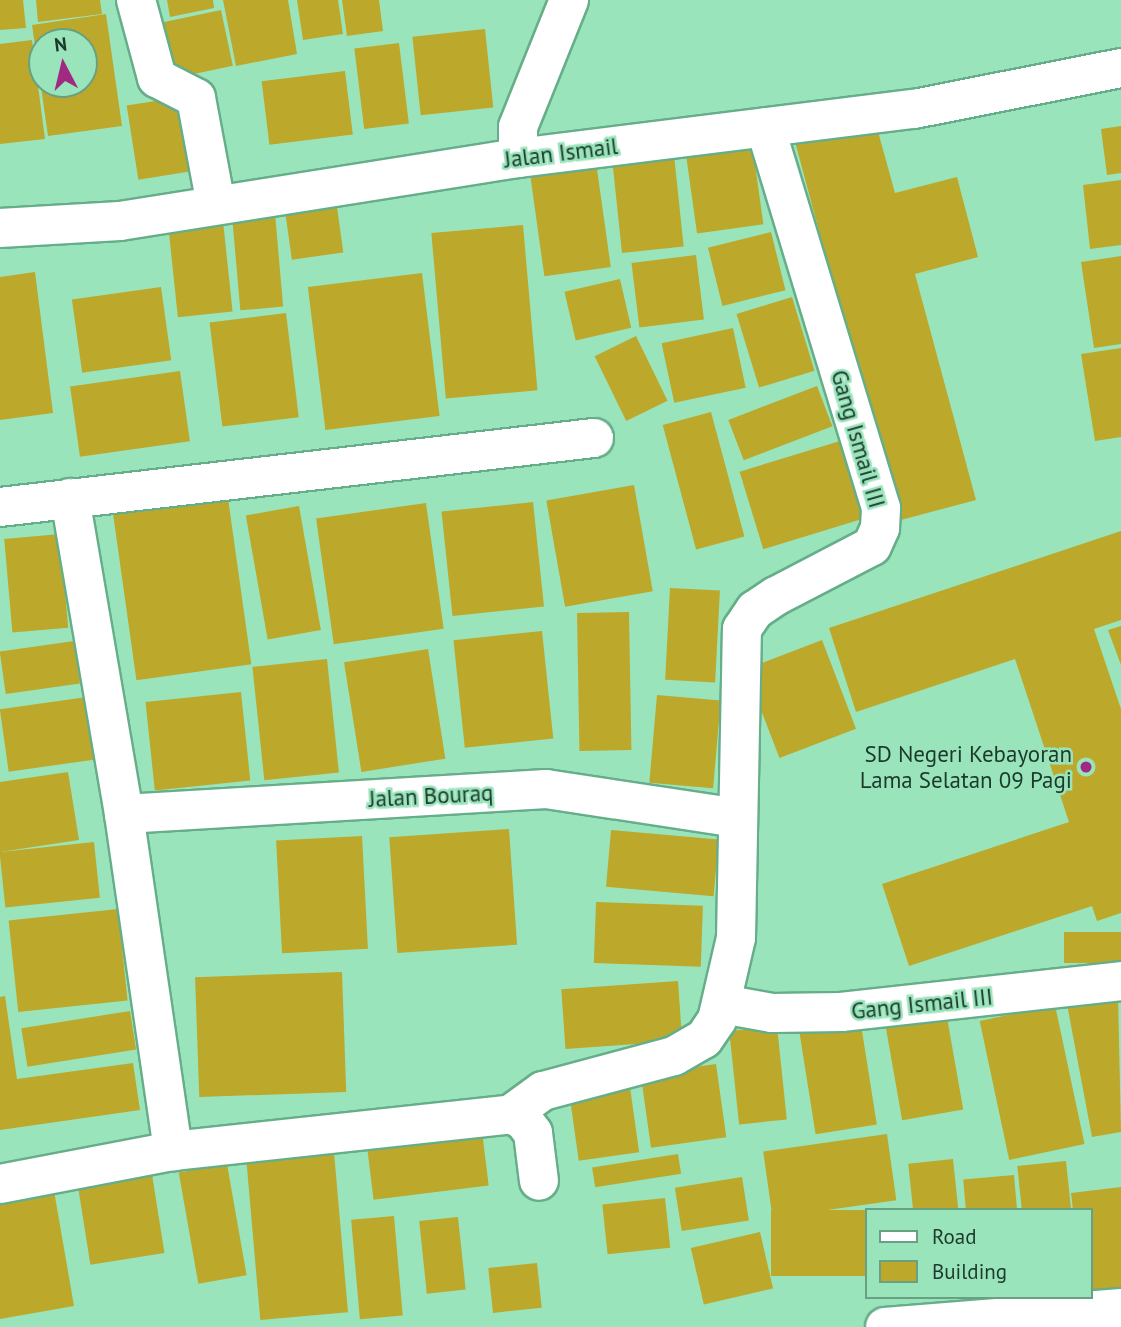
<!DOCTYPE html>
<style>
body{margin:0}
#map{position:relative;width:1121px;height:1327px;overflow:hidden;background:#9ae4bc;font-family:"PT Sans",sans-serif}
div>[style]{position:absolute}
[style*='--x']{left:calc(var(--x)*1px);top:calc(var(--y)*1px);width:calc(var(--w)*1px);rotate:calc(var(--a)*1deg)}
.building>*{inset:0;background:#bca82b;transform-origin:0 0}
.roads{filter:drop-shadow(2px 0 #66ae89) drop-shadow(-2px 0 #66ae89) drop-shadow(0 2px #66ae89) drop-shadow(0 -2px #66ae89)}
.minor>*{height:38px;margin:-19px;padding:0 19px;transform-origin:19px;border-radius:19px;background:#fff}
.dots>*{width:19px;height:19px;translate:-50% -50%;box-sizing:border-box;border:4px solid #9ae4bc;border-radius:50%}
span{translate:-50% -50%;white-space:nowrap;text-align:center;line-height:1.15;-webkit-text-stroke:5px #9ae4bc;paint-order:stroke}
.street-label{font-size:23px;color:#1c3a2b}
.poi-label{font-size:23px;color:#1c3a2b}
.right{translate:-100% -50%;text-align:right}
.legend{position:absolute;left:865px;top:1208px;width:228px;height:91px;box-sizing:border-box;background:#9ae4bc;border:2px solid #68a082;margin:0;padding:9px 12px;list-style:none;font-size:21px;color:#1c3a2b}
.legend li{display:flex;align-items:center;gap:14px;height:35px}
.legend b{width:35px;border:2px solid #68a082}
.north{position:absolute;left:28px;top:28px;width:70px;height:70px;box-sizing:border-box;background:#9ae4bc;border:2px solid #68a082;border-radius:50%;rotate:353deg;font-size:19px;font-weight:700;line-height:28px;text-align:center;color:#1c3a2b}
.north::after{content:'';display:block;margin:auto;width:24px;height:32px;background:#a02982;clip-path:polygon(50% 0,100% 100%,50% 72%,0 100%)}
</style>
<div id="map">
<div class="building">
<div style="clip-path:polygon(0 0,23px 0,26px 28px,0 30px)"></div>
<div style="clip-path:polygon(36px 0,100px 0,102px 14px,38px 22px)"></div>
<div style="clip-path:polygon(167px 0,213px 0,214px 8px,170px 17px)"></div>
<div style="clip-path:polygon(223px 0,288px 0,297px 54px,236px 66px)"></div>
<div style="clip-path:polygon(297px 0,338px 0,343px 34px,303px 40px)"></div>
<div style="clip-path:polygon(342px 0,379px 0,383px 31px,347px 36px)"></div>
<div style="left:221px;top:10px;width:57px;height:59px;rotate:78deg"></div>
<div style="clip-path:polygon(evenodd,106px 14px,122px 126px,48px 136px,32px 25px,106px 14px,42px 42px,84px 42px,84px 84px,42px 84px,42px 42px)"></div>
<div style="left:485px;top:29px;width:79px;height:73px;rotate:84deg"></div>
<div style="clip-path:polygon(32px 40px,45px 139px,0 144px,0 44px)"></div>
<div style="left:399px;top:43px;width:81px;height:45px;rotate:83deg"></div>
<div style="left:345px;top:71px;width:64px;height:84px;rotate:83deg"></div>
<div style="left:181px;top:97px;width:75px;height:55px;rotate:81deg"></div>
<div style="clip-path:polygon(874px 117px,895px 193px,957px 177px,978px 257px,915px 274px,976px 500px,897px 521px,794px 138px)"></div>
<div style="clip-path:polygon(1121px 126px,1121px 173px,1107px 175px,1101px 129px)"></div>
<div style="left:752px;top:143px;width:82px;height:67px;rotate:82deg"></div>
<div style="left:673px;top:145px;width:102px;height:62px;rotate:84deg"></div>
<div style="left:596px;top:162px;width:106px;height:67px;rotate:82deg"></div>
<div style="clip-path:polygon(1121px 180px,1121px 245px,1090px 249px,1083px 185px)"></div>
<div style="left:335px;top:193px;width:60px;height:52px;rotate:82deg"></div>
<div style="left:274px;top:202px;width:105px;height:43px;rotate:85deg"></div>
<div style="left:222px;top:211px;width:101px;height:55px;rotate:84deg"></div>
<div style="left:523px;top:225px;width:166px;height:92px;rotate:85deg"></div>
<div style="left:771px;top:232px;width:60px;height:65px;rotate:76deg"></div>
<div style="left:696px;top:255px;width:65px;height:65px;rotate:83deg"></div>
<div style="clip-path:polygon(1121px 256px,1121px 344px,1094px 348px,1081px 262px)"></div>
<div style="clip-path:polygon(35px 272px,53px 413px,0 420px,0 277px)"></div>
<div style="left:422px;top:273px;width:144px;height:115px;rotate:83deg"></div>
<div style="left:620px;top:279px;width:50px;height:57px;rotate:77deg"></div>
<div style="left:161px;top:287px;width:74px;height:90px;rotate:82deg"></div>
<div style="left:792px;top:297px;width:77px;height:58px;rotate:73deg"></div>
<div style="left:286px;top:313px;width:105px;height:77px;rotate:83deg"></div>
<div style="left:733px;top:328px;width:61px;height:73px;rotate:78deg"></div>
<div style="left:636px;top:336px;width:72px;height:46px;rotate:64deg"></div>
<div style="clip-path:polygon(1121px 348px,1121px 437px,1095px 441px,1081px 354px)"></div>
<div style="left:180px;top:371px;width:71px;height:111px;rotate:82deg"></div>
<div style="left:817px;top:386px;width:43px;height:95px;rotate:69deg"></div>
<div style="left:711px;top:412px;width:129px;height:50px;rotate:75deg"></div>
<div style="left:840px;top:441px;width:81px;height:105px;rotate:73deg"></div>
<div style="left:226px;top:484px;width:182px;height:116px;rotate:82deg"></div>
<div style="left:634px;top:485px;width:108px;height:89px;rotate:80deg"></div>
<div style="left:533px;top:502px;width:105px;height:92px;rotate:84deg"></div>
<div style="left:426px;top:503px;width:127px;height:111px;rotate:82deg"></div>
<div style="left:299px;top:506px;width:126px;height:54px;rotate:80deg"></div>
<div style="clip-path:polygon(1121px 531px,1121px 620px,1094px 629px,1121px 709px,1121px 913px,1097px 921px,1092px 906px,909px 966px,882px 884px,1069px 822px,1015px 659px,856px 712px,829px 628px)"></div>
<div style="left:60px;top:534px;width:94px;height:56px;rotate:85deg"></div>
<div style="left:670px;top:588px;width:50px;height:92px;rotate:3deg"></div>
<div style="left:629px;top:612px;width:138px;height:52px;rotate:89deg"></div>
<div style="clip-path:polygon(1121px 626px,1121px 665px,1108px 630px)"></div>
<div style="left:542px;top:631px;width:108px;height:89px;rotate:84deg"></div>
<div style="left:822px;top:640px;width:95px;height:82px;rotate:69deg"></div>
<div style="left:74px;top:641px;width:43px;height:75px;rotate:82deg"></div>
<div style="left:428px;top:649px;width:111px;height:85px;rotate:81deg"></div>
<div style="left:327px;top:659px;width:114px;height:75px;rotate:84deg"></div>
<div style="left:241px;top:692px;width:89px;height:96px;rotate:84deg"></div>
<div style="left:657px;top:695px;width:64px;height:88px;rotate:5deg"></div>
<div style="left:87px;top:697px;width:63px;height:88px;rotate:82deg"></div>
<div style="clip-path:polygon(68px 772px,79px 840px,0 852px,0 782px)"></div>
<div style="left:509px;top:829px;width:116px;height:120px;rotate:86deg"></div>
<div style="left:611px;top:830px;width:108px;height:57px;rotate:5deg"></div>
<div style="left:362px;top:836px;width:113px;height:86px;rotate:87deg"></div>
<div style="left:94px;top:842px;width:56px;height:95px;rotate:84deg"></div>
<div style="left:596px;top:902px;width:107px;height:61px;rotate:2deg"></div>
<div style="left:118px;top:909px;width:92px;height:110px;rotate:84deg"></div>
<div style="left:1121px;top:932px;width:31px;height:57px;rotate:90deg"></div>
<div style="left:342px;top:972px;width:120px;height:147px;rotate:88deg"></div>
<div style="left:678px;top:981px;width:60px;height:117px;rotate:86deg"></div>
<div style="clip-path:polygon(1118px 995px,1121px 1132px,1092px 1137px,1067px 1004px)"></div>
<div style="clip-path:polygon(5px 996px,17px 1079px,133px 1063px,140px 1110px,0 1130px,0 997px)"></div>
<div style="left:1055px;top:1005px;width:142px;height:77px;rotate:78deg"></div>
<div style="left:945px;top:1006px;width:105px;height:62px;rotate:80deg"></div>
<div style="left:130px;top:1011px;width:39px;height:110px;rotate:81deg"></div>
<div style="left:859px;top:1012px;width:114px;height:62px;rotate:81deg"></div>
<div style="left:777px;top:1026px;width:94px;height:48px;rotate:84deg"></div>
<div style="left:716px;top:1064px;width:74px;height:76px;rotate:82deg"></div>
<div style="left:629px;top:1080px;width:73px;height:61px;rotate:82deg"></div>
<div style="left:482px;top:1131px;width:55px;height:116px;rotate:83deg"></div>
<div style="left:887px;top:1134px;width:67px;height:125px;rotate:82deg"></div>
<div style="left:333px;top:1141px;width:172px;height:88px;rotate:85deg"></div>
<div style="left:678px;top:1154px;width:20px;height:87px;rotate:81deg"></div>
<div style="left:953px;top:1159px;width:51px;height:45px;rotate:84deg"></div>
<div style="left:1066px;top:1161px;width:49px;height:49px;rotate:84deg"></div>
<div style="left:227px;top:1164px;width:113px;height:49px;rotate:80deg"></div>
<div style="left:151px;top:1168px;width:86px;height:75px;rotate:81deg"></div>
<div style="left:1014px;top:1175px;width:35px;height:51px;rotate:85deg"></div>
<div style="left:742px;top:1177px;width:44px;height:68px;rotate:81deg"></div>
<div style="clip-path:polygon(53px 1185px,74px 1306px,0 1319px,0 1194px)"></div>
<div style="clip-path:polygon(1121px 1187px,1121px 1292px,1091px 1296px,1091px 1210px,1073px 1210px,1071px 1193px)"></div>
<div style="left:665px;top:1198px;width:50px;height:63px;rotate:84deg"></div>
<div style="left:867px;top:1210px;width:66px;height:96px;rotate:90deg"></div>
<div style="left:394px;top:1216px;width:100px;height:43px;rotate:85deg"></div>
<div style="left:458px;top:1217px;width:73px;height:39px;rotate:84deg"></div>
<div style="left:760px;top:1232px;width:58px;height:71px;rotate:77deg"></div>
<div style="left:537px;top:1263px;width:45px;height:49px;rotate:84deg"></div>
</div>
<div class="roads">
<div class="minor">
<div style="--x:136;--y:0;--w:81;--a:74.9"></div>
<div style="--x:157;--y:78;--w:44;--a:27.1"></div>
<div style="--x:196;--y:98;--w:109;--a:79.4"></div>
<div style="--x:518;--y:158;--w:31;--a:-90"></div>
<div style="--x:518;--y:127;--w:137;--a:-68.1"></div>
<div style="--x:0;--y:228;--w:120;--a:-3.3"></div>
<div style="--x:120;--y:221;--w:403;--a:-9"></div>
<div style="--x:518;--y:158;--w:399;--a:-7.1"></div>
<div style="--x:914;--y:109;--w:211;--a:-11.2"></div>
<div style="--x:70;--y:498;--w:321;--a:80.3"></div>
<div style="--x:124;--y:814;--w:341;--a:81.7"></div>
<div style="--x:0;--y:507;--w:598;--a:-6.63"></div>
<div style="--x:124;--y:814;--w:423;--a:-3.4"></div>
<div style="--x:546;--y:789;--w:193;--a:8.6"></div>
<div style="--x:722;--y:1004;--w:51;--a:10.2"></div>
<div style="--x:772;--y:1013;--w:69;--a:-0.8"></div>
<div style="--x:841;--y:1012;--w:282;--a:-6.3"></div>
<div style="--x:511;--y:1114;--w:39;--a:-36"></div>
<div style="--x:543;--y:1091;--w:136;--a:-15"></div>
<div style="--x:674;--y:1056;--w:34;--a:-30"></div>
<div style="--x:704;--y:1039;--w:23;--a:-56"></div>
<div style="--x:717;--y:1020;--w:84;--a:-77"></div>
<div style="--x:736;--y:938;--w:309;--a:-88.9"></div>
<div style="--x:742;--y:629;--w:23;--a:-56"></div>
<div style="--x:755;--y:610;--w:25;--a:-34"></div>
<div style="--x:776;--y:596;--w:108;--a:-27.5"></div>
<div style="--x:872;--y:546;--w:20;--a:-66"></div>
<div style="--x:880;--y:528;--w:20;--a:-87"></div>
<div style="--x:881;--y:508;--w:398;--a:-106.9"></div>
<div style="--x:0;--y:1184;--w:176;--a:-10.8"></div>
<div style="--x:173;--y:1151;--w:340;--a:-6.2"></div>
<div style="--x:511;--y:1114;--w:15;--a:28"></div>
<div style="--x:524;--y:1121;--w:15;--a:53"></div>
<div style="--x:533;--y:1133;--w:48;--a:82.9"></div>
<div style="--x:885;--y:1327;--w:237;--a:-4.6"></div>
</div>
</div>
<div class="dots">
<div style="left:1086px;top:767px;background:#a02982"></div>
</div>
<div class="street-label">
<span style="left:561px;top:153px;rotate:-7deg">Jalan Ismail</span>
<span style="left:858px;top:439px;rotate:74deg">Gang Ismail III</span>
<span style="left:431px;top:796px;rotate:-3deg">Jalan Bouraq</span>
<span style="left:922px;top:1004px;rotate:-6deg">Gang Ismail III</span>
</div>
<div class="poi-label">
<span class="right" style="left:1072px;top:767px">SD Negeri Kebayoran<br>Lama Selatan 09 Pagi</span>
</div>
<ul class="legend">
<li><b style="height:9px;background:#fff"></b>Road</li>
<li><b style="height:19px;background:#bca82b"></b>Building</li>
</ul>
<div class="north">N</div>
</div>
